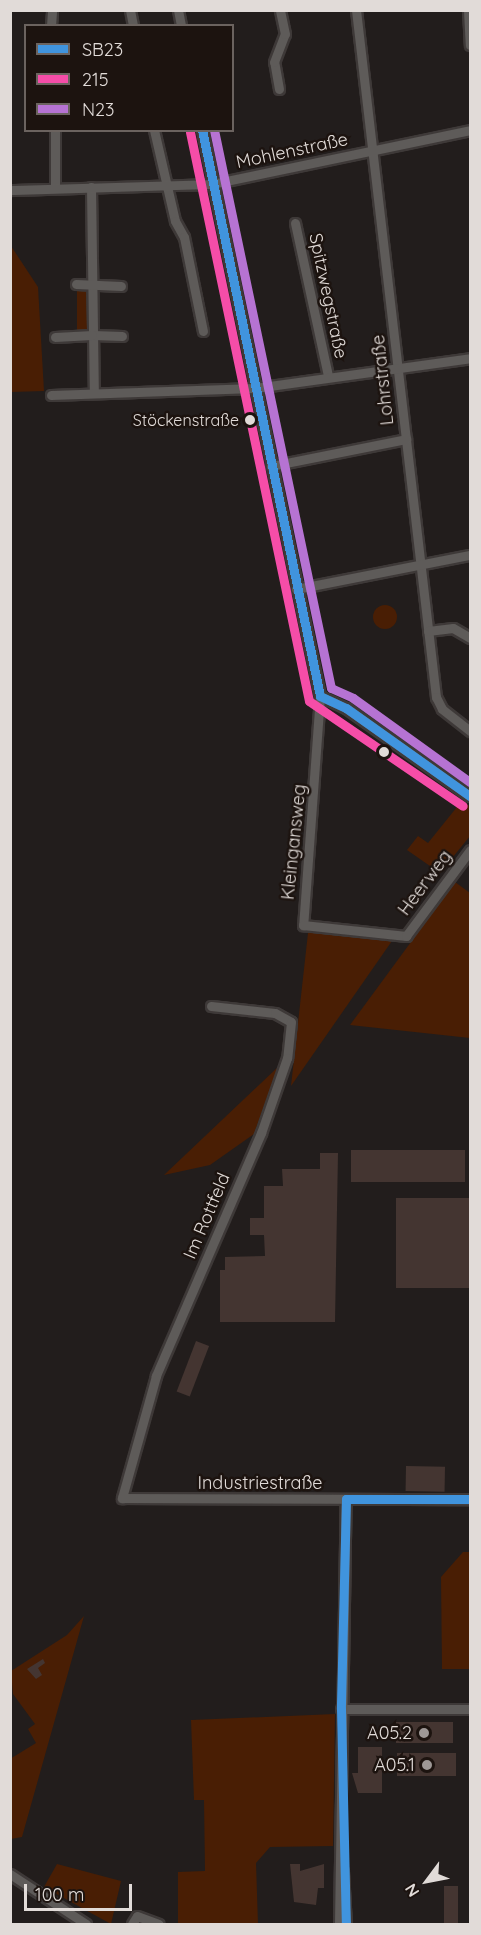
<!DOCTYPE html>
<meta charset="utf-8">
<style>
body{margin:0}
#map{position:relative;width:481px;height:1935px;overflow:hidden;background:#221d1c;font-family:Quicksand,sans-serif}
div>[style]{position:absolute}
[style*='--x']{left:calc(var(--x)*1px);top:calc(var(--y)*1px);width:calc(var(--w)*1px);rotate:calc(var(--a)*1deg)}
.green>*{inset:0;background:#491e04;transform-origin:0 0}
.round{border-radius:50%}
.building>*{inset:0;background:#443531;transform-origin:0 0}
.roads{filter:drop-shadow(2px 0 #3e3938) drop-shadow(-2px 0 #3e3938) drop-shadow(0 2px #3e3938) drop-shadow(0 -2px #3e3938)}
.minor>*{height:9px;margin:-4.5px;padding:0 4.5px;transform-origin:4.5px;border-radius:4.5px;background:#5e5b59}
.bus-1>*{height:9px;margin:-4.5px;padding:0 4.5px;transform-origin:4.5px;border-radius:4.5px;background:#4094de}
.bus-2>*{height:9px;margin:-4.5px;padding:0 4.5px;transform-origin:4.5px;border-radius:4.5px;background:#f54da8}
.bus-3>*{height:9px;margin:-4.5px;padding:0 4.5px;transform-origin:4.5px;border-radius:4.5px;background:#b673d3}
.dots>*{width:16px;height:16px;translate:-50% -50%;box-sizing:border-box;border:3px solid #1c130f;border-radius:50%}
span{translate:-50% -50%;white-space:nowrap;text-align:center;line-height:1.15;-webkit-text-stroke:5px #1c130f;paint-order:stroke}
.bus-label{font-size:16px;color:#e1dbd8}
.right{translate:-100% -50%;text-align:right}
.street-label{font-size:18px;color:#e1dbd8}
.poi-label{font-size:18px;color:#e1dbd8}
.frame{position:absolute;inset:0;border:12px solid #e1dbd8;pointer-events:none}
.legend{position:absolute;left:24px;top:24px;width:210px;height:108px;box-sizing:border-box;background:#1c130f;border:2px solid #6b635f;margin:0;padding:8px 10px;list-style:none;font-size:18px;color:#e1dbd8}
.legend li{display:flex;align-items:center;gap:12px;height:30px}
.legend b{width:30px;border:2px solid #6b635f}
.north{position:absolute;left:397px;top:1851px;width:60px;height:60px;-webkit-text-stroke:4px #1c130f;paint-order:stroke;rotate:238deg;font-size:16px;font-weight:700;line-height:24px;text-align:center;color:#e1dbd8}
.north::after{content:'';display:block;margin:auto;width:21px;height:27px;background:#e1dbd8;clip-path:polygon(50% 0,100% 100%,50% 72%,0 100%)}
.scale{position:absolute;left:24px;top:1884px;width:108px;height:27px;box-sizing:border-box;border:3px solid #e1dbd8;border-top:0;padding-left:8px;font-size:18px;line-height:21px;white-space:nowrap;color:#e1dbd8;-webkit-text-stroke:4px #1c130f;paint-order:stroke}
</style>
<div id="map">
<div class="green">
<div style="clip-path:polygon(11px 246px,38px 287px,44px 391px,11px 392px)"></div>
<div style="left:77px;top:288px;width:11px;height:45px"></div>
<div class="round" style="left:373px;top:605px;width:24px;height:24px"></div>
<div style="clip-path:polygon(461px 802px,470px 806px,470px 836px,440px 873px,407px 850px,418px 836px,428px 843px)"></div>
<div style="clip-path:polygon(455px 882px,470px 893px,470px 1038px,350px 1025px)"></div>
<div style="clip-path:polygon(310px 930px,394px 938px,291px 1086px,308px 933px)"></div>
<div style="clip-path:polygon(278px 1067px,254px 1134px,210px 1165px,164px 1175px)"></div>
<div style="clip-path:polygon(463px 1552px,470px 1552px,470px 1669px,442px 1669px,441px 1577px)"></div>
<div style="clip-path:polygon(84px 1616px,22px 1837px,11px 1839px,10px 1759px,36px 1743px,28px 1729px,35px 1724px,13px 1694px,11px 1671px,67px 1635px)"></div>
<div style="clip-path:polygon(335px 1714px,333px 1846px,270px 1847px,256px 1863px,258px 1924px,178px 1924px,178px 1872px,205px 1871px,204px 1800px,194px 1800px,191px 1720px)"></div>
<div style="clip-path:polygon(57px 1864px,121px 1881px,111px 1924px,44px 1887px)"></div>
</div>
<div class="building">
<div style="left:351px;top:1150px;width:114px;height:32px"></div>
<div style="clip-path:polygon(320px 1153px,338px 1153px,335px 1322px,220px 1322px,220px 1270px,225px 1270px,225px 1257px,265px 1256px,264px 1235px,250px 1235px,250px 1218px,264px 1218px,264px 1186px,283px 1186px,282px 1169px,320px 1169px)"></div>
<div style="left:396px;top:1198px;width:75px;height:90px"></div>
<div style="left:196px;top:1341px;width:14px;height:54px;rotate:21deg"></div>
<div style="left:406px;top:1466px;width:39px;height:25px;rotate:1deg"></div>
<div style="clip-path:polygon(43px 1659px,45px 1663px,38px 1668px,42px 1675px,36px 1679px,27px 1669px)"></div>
<div style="left:396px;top:1722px;width:57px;height:21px"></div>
<div style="clip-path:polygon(358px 1747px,382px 1747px,382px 1793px,358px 1793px,352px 1773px,358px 1773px)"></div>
<div style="left:397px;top:1753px;width:59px;height:23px"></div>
<div style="clip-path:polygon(290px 1864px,300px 1864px,300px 1871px,324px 1864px,324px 1888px,318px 1888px,316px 1905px,294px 1902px)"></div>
<div style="left:444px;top:1886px;width:14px;height:38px"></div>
</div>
<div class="roads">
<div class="minor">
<div style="--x:130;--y:10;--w:16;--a:79"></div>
<div style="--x:178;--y:10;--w:16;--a:79"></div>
<div style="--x:356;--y:10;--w:692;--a:83.36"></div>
<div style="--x:436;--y:697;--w:13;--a:63"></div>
<div style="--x:442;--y:709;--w:36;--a:38"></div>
<div style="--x:468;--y:10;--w:35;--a:87"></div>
<div style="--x:51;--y:26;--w:16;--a:-86"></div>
<div style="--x:279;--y:89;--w:27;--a:-100"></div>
<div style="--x:274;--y:62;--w:30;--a:-69"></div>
<div style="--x:285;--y:34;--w:25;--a:-102"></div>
<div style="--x:55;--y:130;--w:57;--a:90"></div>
<div style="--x:154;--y:130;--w:93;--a:77"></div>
<div style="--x:175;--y:221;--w:18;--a:61"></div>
<div style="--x:184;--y:237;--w:96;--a:78.6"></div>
<div style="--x:202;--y:130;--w:578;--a:78.22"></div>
<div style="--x:320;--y:696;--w:29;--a:25"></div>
<div style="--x:346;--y:708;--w:152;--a:35.4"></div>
<div style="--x:91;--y:187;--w:206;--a:89.2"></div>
<div style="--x:10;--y:190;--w:202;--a:-1.7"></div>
<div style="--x:212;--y:184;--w:264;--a:-11.8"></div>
<div style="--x:295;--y:223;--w:157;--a:77.8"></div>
<div style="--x:76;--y:284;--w:45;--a:2.5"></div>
<div style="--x:93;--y:335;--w:29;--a:2"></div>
<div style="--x:55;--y:337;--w:37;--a:-3"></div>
<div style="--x:51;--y:395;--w:204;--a:-2"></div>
<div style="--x:255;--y:388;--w:217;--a:-7.9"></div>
<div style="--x:271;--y:466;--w:138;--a:-11.3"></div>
<div style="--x:296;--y:589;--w:177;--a:-11.1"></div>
<div style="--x:428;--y:631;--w:25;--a:-7"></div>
<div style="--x:453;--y:628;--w:20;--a:30"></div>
<div style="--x:320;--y:696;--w:230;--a:94.2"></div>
<div style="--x:303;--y:925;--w:104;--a:6.1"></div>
<div style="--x:406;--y:936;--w:107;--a:-53.3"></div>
<div style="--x:211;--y:1006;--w:64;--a:6.2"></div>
<div style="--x:275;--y:1013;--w:18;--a:29"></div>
<div style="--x:291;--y:1022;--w:36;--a:96"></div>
<div style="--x:287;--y:1058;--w:79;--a:109.1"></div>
<div style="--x:261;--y:1133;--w:265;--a:113.4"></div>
<div style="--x:156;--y:1376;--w:127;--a:105.6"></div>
<div style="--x:122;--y:1498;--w:348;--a:0.2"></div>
<div style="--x:341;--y:1709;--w:129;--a:0"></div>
<div style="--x:343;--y:1871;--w:53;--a:86.8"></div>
<div style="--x:10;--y:1874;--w:91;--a:33.3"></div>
<div style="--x:132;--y:1924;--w:9;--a:-58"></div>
<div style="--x:137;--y:1916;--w:23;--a:20"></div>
<div style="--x:339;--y:1924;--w:425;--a:-89.1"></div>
</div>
</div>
<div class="bus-1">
<div style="--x:202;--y:130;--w:578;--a:78.22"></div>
<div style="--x:320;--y:696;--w:29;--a:25"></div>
<div style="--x:346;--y:708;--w:152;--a:35.4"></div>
<div style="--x:346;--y:1499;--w:210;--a:91.4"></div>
<div style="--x:341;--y:1709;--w:215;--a:88.7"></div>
<div style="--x:346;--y:1499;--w:124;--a:0"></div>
</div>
<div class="bus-2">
<div style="--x:190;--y:132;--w:581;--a:78.19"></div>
<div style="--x:309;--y:701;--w:186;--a:34.3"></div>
</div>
<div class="bus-3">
<div style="--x:214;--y:130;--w:570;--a:78.16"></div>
<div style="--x:331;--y:688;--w:24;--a:24"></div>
<div style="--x:353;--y:698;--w:144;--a:35.7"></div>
</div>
<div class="dots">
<div style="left:250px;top:420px;background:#e1dbd8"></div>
<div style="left:384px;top:752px;background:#e1dbd8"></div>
<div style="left:424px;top:1733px;background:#9e9896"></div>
<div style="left:427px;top:1765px;background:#9e9896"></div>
</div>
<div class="bus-label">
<span class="right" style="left:239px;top:420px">Stöckenstraße</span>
</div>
<div class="street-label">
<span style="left:292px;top:151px;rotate:-12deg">Mohlenstraße</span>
<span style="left:328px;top:296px;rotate:78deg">Spitzwegstraße</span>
<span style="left:383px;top:380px;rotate:-96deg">Lohrstraße</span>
<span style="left:294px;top:842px;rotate:-84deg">Kleingansweg</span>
<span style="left:425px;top:883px;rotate:-53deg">Heerweg</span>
<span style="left:207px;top:1216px;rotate:-67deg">Im Rottfeld</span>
<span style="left:260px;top:1483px">Industriestraße</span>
</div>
<div class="poi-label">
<span class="right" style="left:412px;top:1733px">A05.2</span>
<span class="right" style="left:415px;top:1765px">A05.1</span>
</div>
<div class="frame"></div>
<ul class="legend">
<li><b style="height:8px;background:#4094de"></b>SB23</li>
<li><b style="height:8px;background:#f54da8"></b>215</li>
<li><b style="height:8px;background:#b673d3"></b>N23</li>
</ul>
<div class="north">N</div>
<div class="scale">100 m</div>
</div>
